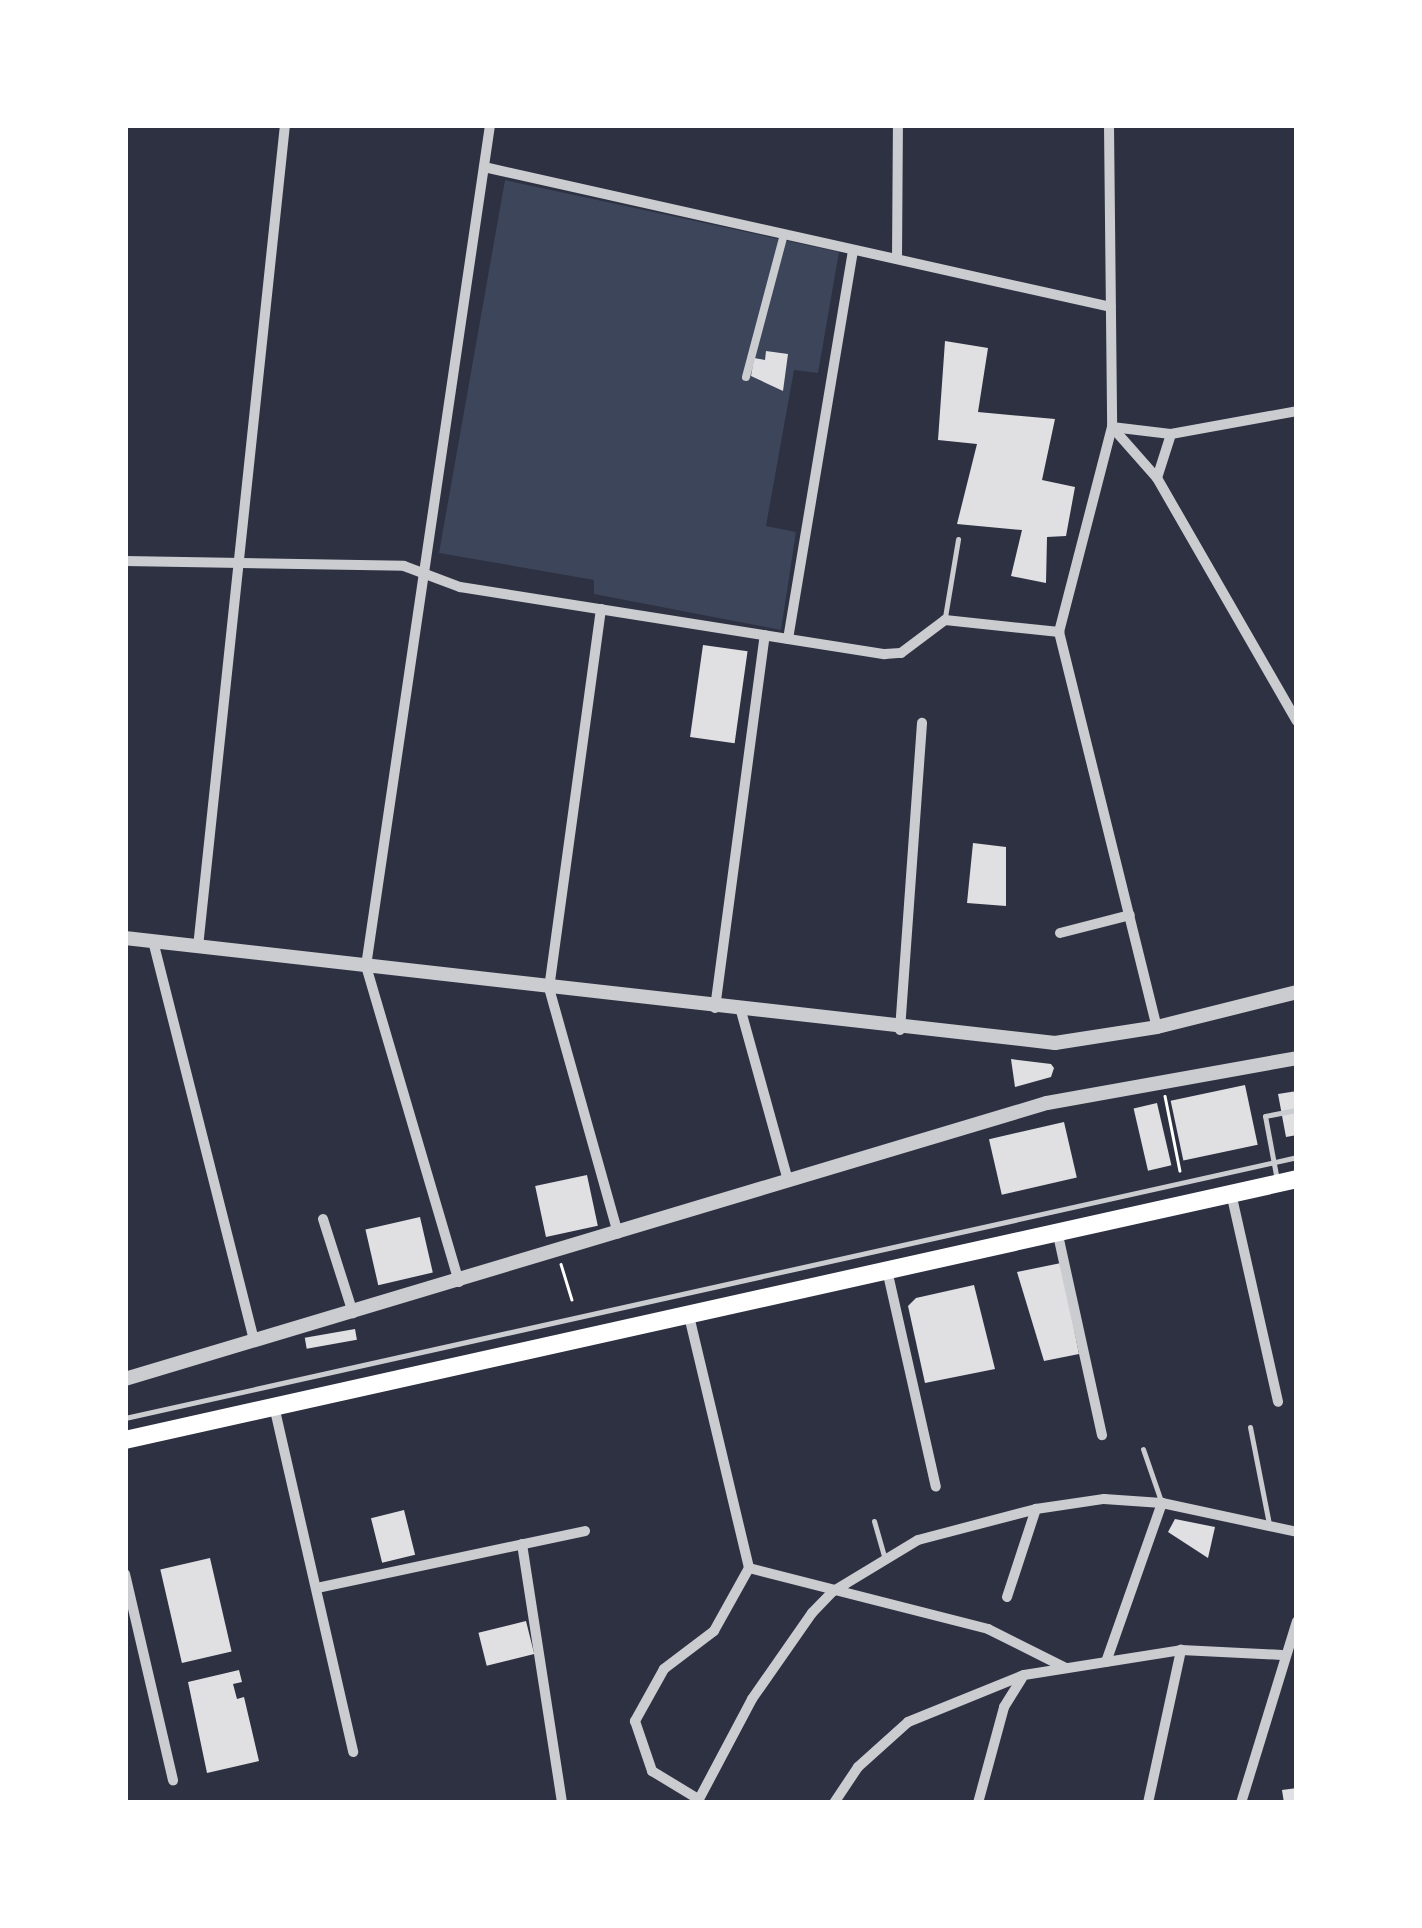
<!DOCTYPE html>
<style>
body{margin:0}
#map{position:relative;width:1422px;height:1928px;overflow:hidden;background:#2d3142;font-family:Quicksand,sans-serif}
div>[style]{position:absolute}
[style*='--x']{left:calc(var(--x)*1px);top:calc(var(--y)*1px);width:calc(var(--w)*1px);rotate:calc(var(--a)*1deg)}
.green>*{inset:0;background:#3c4559}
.building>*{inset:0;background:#e0e0e3;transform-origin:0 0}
.path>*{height:2.5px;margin:-1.25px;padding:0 1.25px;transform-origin:1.25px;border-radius:1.25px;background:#fff}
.service>*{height:5px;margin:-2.5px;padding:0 2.5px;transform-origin:2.5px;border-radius:2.5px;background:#caccd0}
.pedestrian>*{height:8px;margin:-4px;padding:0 4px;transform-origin:4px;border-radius:4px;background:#caccd0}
.minor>*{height:10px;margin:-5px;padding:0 5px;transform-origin:5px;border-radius:5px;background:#caccd0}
.tertiary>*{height:14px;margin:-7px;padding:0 7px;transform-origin:7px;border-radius:7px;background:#caccd0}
.primary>*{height:18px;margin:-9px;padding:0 9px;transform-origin:9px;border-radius:9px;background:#fff}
span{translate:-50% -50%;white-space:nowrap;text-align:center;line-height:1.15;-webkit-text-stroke:9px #fff;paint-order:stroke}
.frame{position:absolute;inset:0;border:128px solid #fff;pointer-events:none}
</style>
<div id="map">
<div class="green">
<div style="clip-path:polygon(505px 180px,839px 252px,818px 373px,794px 370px,766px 526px,796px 532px,781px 630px,594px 594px,594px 580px,439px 553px)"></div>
</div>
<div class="building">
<div style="clip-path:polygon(945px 341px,988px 348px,978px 412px,1055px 419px,1042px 480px,1075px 487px,1066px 536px,1047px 537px,1046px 583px,1011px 576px,1022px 530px,957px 524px,977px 444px,938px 440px)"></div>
<div style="clip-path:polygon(766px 351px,788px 354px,783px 391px,751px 376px,754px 358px,765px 360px)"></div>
<div style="left:703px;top:645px;width:45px;height:93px;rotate:8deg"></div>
<div style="clip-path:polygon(973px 843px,1006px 847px,1006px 906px,967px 903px)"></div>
<div style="clip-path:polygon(1011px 1059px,1051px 1064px,1054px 1068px,1051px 1077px,1015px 1087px)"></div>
<div style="left:1245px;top:1085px;width:61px;height:76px;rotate:78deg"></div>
<div style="clip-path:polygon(1297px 1091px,1297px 1135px,1286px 1137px,1278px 1094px)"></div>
<div style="left:1157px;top:1103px;width:64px;height:24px;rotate:77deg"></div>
<div style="left:1064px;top:1122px;width:57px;height:77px;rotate:77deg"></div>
<div style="left:587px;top:1175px;width:52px;height:53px;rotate:78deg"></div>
<div style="left:420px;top:1217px;width:57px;height:56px;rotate:77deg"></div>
<div style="clip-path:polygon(1061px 1263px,1079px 1354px,1044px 1361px,1017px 1272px)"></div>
<div style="clip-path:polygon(974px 1285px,995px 1369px,925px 1383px,908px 1306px,916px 1298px)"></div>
<div style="left:355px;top:1329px;width:11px;height:51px;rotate:80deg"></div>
<div style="left:404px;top:1510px;width:46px;height:34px;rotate:76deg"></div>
<div style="clip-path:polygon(1175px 1519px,1215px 1527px,1208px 1558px,1168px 1532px)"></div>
<div style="left:210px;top:1558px;width:96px;height:51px;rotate:77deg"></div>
<div style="left:526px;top:1621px;width:34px;height:49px;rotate:76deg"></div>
<div style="clip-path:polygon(239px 1670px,242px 1682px,233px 1684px,237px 1699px,244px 1697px,259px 1761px,207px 1773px,188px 1682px)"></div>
<div style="clip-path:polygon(1297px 1788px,1297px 1803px,1284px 1803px,1282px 1790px)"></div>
</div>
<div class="path">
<div style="--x:1165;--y:1096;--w:76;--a:78.7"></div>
<div style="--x:561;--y:1264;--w:37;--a:73"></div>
</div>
<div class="service">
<div style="--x:945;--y:617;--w:79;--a:-80.5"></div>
<div style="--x:1277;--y:1180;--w:65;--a:-100.6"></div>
<div style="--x:1265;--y:1116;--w:33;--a:-11"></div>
<div style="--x:125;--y:1418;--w:1201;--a:-12.55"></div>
<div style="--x:1250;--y:1427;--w:99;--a:78.9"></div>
<div style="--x:1143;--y:1449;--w:55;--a:70.9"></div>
<div style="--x:874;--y:1521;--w:37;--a:74"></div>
</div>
<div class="pedestrian">
<div style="--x:746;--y:377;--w:148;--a:-75.1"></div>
</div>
<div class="minor">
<div style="--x:1109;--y:125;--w:302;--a:89.4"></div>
<div style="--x:1112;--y:427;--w:212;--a:104.5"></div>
<div style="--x:1059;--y:632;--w:407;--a:76.1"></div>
<div style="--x:484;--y:167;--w:642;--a:12.59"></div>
<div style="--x:897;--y:259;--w:134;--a:-89.6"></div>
<div style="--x:1112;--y:427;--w:68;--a:48.6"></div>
<div style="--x:1157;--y:478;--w:280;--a:60.1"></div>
<div style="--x:1112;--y:427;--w:59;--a:6.8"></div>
<div style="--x:1171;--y:434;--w:128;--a:-10.3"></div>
<div style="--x:1157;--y:478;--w:46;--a:-72.3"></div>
<div style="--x:125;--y:561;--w:279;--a:1"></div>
<div style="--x:404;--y:566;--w:60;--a:20.6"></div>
<div style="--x:460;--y:587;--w:430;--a:9"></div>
<div style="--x:885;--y:654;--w:16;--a:-4"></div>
<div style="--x:901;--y:653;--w:55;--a:-36.9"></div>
<div style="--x:945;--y:620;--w:115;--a:6"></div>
<div style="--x:601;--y:609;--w:383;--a:97.8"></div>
<div style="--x:549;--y:988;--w:255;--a:74.3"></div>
<div style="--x:788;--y:639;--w:394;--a:-80.5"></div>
<div style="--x:1060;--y:933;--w:72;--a:-14.4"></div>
<div style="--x:153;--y:941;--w:413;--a:75.8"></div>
<div style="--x:198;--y:947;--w:827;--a:-83.96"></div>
<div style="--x:715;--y:1008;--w:376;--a:-82.4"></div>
<div style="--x:741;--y:1011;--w:176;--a:74.5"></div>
<div style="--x:900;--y:1030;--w:308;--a:-85.9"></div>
<div style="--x:1231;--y:1193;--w:214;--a:77.3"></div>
<div style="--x:323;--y:1219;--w:99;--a:72.3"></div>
<div style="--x:1058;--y:1235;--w:205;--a:77.6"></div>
<div style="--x:887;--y:1270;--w:222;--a:77.3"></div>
<div style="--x:459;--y:1282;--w:329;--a:-106.4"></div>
<div style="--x:366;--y:966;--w:850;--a:-81.61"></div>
<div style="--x:689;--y:1316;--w:259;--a:76.6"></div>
<div style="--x:749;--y:1568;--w:72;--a:119.1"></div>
<div style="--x:714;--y:1631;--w:63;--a:142.8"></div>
<div style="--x:664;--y:1669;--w:60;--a:119.1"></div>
<div style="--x:635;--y:1721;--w:53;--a:71.2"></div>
<div style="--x:652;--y:1771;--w:54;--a:31.3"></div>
<div style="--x:274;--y:1406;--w:355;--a:77.1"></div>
<div style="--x:522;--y:1544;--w:262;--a:81.2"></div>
<div style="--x:749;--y:1568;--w:247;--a:14.3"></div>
<div style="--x:988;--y:1629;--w:87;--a:26.6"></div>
<div style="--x:125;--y:1574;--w:212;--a:76.9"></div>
<div style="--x:317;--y:1588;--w:274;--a:-12"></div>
<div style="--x:1007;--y:1597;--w:93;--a:-71.8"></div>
<div style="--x:1106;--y:1662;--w:169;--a:-70.6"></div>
<div style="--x:697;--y:1803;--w:118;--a:-62.1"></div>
<div style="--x:752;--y:1699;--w:105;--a:-55.1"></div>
<div style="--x:812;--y:1613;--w:29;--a:-46"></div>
<div style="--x:832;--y:1592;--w:100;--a:-31.2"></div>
<div style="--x:918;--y:1540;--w:122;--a:-14.7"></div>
<div style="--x:1036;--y:1509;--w:69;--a:-8.4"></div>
<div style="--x:1104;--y:1499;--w:58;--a:3.9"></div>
<div style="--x:1162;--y:1503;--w:138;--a:12.1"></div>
<div style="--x:834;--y:1803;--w:43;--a:-56.3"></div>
<div style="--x:858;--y:1767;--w:67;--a:-42"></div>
<div style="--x:908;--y:1722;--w:125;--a:-22.1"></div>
<div style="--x:1024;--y:1675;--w:159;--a:-9"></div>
<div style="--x:1181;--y:1650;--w:101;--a:2.8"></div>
<div style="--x:978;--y:1803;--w:99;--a:-74.8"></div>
<div style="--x:1004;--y:1707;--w:34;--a:-58"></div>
<div style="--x:1148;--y:1803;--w:157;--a:-77.8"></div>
<div style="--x:1241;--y:1803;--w:190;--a:-72.9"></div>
</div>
<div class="tertiary">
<div style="--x:125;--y:938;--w:936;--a:6.44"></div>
<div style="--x:1055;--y:1043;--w:103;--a:-8.9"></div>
<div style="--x:1157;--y:1027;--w:144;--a:-14"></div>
<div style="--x:125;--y:1379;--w:962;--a:-16.67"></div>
<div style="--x:1047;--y:1103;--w:254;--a:-10.2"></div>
</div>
<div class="primary">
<div style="--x:125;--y:1440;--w:1201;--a:-12.55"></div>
</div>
<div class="frame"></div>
</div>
